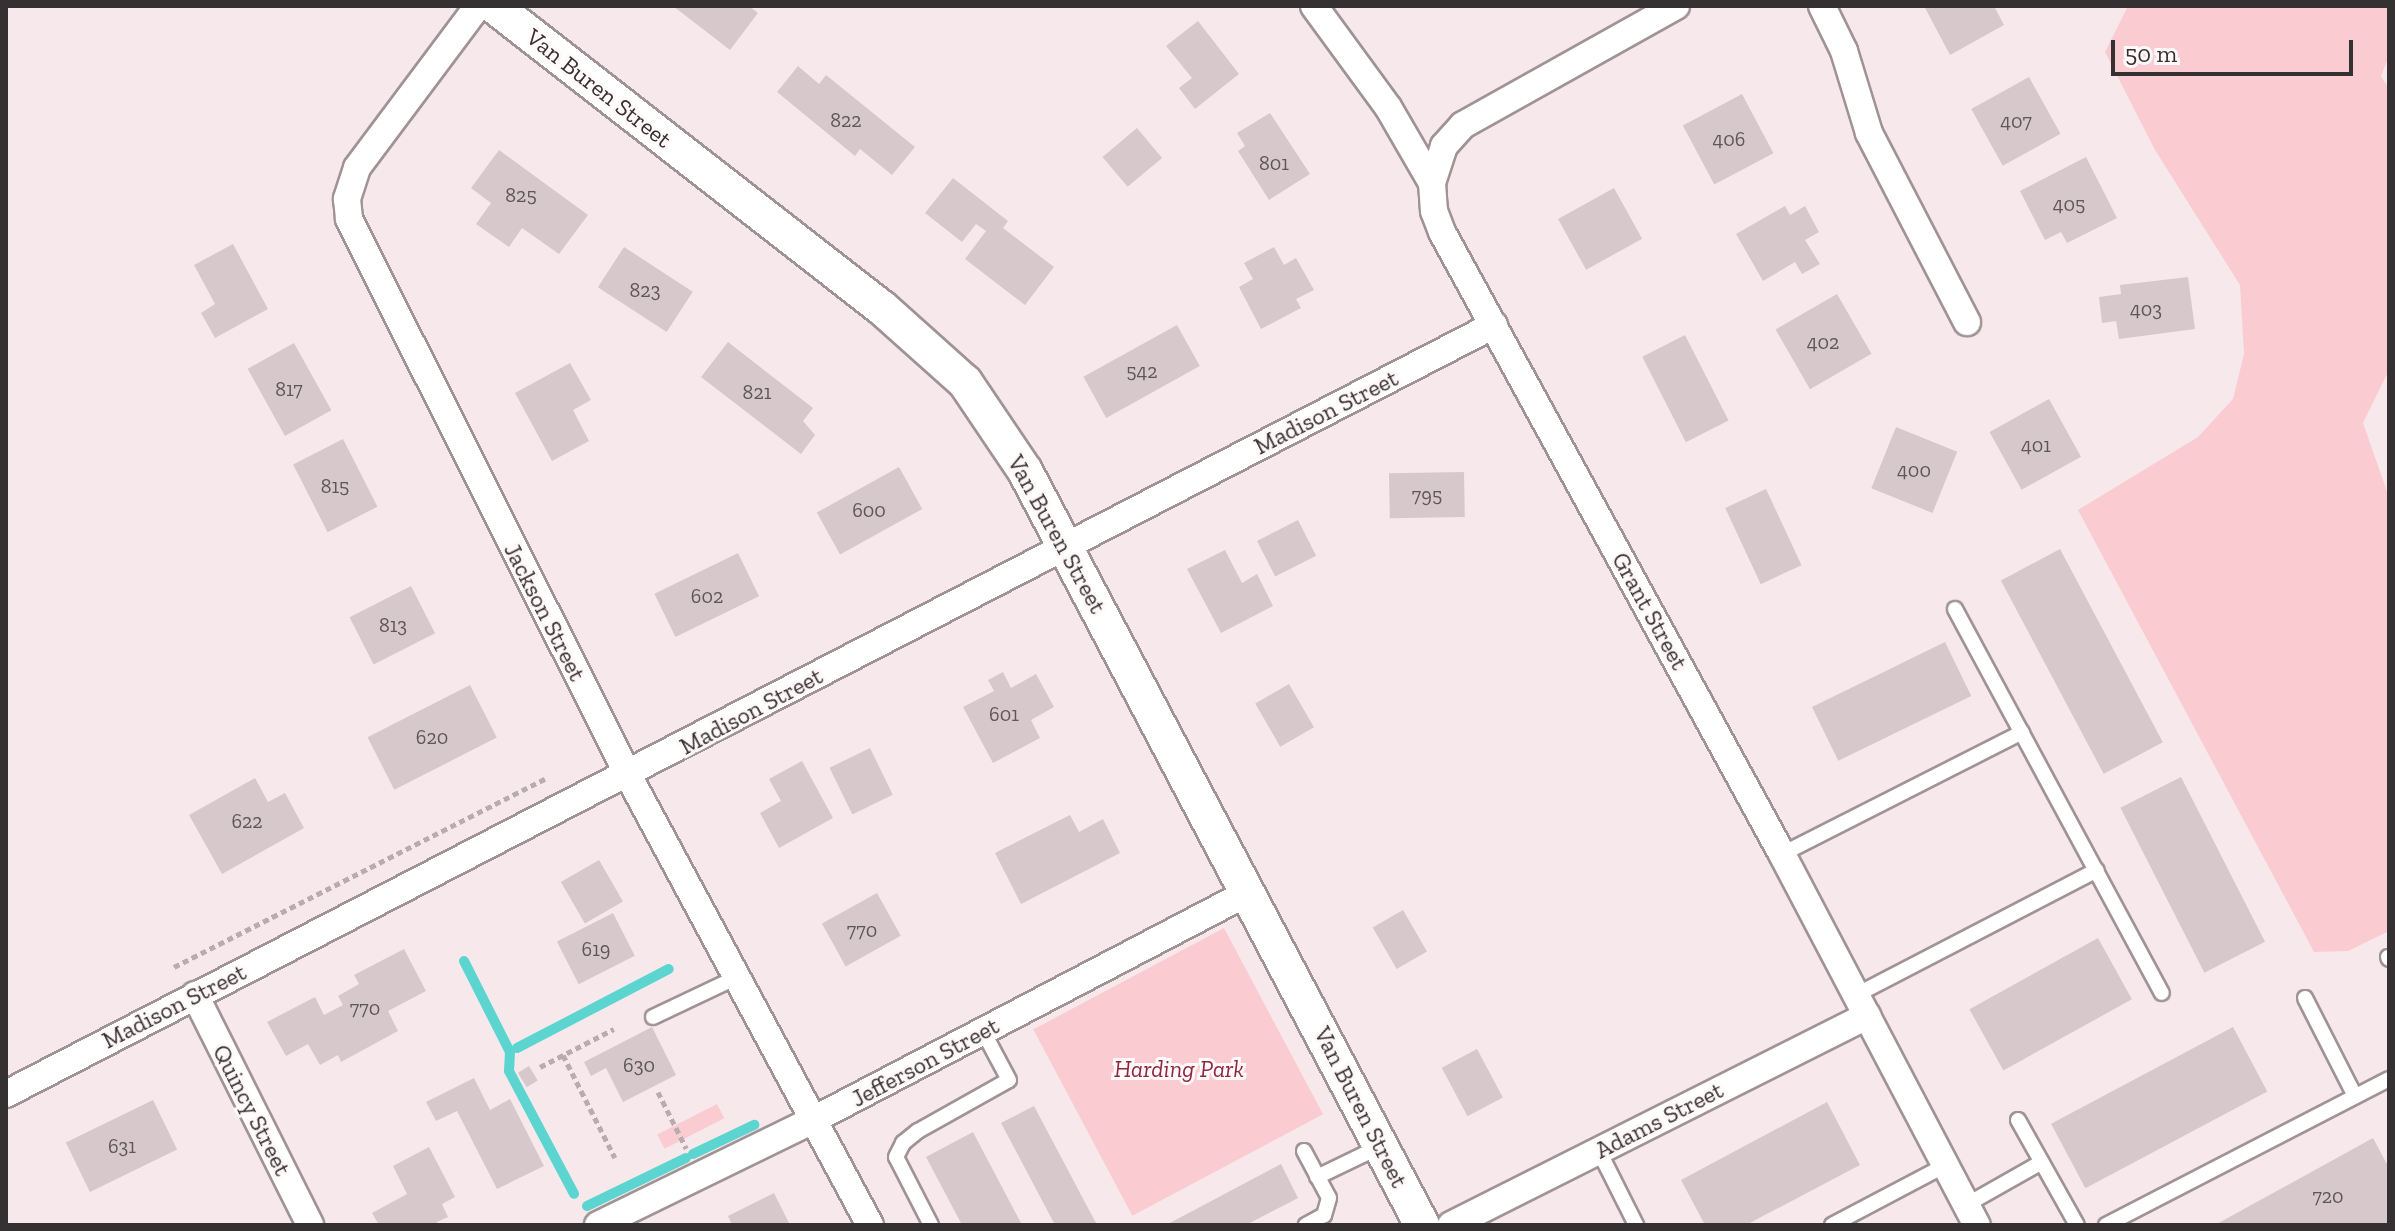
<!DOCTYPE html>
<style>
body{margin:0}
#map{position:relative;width:2395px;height:1231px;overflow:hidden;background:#f7e9eb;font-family:"Zilla Slab",serif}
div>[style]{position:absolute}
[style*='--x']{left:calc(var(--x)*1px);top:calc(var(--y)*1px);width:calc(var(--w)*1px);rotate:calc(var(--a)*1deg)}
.green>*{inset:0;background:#facbd1;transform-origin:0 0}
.stream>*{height:10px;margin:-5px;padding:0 5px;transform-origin:5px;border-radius:5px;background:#5cd4d0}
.building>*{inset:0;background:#d7c9cb;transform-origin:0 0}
.path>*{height:5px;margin-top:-2.5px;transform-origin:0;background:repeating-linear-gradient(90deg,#b8acae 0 6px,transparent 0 10px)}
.roads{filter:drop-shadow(2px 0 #a09395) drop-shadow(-2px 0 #a09395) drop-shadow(0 2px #a09395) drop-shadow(0 -2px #a09395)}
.service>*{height:14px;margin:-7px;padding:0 7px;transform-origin:7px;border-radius:7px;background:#fff}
.minor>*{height:26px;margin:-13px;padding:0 13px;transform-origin:13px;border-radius:13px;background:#fff}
.tertiary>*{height:34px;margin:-17px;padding:0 17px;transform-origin:17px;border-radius:17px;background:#fff}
span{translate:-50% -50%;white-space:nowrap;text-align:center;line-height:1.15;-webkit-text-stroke:6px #fff9f9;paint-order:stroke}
.number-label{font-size:20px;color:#5e5658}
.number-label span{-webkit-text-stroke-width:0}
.street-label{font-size:24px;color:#353031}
.park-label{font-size:24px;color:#8e2842;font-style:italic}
.frame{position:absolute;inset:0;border:8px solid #353031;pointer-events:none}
.scale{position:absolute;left:2111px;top:40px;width:242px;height:36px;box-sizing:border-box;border:4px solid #353031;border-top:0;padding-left:10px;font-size:24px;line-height:28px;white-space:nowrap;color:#353031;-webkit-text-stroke:6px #fff9f9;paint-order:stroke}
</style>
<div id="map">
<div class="green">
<div style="clip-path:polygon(2128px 6px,2389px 6px,2389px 56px,2381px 76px,2389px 89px,2389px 370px,2363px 423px,2389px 497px,2389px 931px,2348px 951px,2314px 952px,2078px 510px,2198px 437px,2233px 399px,2244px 354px,2240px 285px,2155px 150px,2105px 52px)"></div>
<div style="left:1224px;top:928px;width:211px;height:216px;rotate:62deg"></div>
<div style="left:717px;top:1104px;width:16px;height:67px;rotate:63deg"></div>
</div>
<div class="stream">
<div style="--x:464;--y:961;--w:102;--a:63.2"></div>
<div style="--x:510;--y:1052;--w:19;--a:93"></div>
<div style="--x:509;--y:1071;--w:139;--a:62.1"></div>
<div style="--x:517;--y:1048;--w:171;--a:-27.5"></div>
<div style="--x:693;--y:1154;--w:68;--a:-25.4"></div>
<div style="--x:587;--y:1206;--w:110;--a:-25.9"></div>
</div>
<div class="building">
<div style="clip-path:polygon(673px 6px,749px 6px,758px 13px,730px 50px)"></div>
<div style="clip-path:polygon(1924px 6px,1994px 6px,2004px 25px,1950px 55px)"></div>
<div style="clip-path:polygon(1198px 21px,1239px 74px,1195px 109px,1179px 88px,1192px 78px,1166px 46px)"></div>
<div style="clip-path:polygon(798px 66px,819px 84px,826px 75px,915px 147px,892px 175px,860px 149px,855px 156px,777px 92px)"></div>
<div style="left:2029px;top:77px;width:65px;height:66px;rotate:61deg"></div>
<div style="left:1742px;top:94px;width:67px;height:67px;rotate:62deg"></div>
<div style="clip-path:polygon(1270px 113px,1310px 174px,1269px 200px,1238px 151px,1245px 146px,1237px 133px)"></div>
<div style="left:1137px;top:128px;width:39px;height:45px;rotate:50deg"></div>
<div style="clip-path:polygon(499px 150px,588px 215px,559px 254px,522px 228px,509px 247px,476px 224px,491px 203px,471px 188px)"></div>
<div style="clip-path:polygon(2086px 157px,2117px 218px,2067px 243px,2061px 232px,2045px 240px,2020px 191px)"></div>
<div style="clip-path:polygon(953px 178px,1008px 221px,1003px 228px,1054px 267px,1025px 305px,965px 259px,986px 231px,976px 224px,962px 242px,925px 213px)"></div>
<div style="left:1614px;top:188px;width:58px;height:64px;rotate:61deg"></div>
<div style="clip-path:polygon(1785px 206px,1790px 215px,1805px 206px,1819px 232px,1805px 240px,1820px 264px,1802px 274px,1795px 262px,1763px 281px,1736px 234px)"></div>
<div style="clip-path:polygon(233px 244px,268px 309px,215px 338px,201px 313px,215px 304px,194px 265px)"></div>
<div style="left:624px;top:247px;width:82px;height:48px;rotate:33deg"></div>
<div style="clip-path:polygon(1274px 247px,1284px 265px,1296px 258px,1314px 290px,1296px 299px,1301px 308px,1261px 329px,1239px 287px,1253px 279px,1244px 263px)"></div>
<div style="clip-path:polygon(2188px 277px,2195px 329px,2119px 339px,2116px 321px,2102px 323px,2099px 297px,2121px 294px,2120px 285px)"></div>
<div style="left:1837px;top:294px;width:69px;height:71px;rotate:60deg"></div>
<div style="left:1177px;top:325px;width:47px;height:107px;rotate:61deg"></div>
<div style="left:1685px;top:335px;width:96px;height:48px;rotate:63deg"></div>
<div style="clip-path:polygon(728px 342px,813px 408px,803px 421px,815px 435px,801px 454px,701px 377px)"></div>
<div style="left:294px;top:343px;width:77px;height:53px;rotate:61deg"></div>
<div style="clip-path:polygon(570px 363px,591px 400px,573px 410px,589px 441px,552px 461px,515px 393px)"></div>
<div style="left:2049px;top:399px;width:66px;height:68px;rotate:61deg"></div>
<div style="left:1896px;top:427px;width:66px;height:66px;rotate:22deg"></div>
<div style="left:343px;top:439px;width:76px;height:56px;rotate:63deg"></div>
<div style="left:899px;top:467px;width:48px;height:94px;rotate:61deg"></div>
<div style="left:1464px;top:472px;width:45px;height:75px;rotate:89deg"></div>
<div style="left:1766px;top:489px;width:84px;height:45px;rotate:65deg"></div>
<div style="left:1298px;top:520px;width:40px;height:46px;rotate:63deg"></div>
<div style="left:2060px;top:549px;width:219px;height:67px;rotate:62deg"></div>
<div style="clip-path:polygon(1225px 550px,1242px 583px,1257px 574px,1273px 606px,1221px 633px,1187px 569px)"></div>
<div style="left:738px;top:553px;width:48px;height:93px;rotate:64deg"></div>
<div style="left:411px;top:586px;width:53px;height:69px;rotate:63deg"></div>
<div style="left:1945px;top:642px;width:60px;height:148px;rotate:64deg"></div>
<div style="clip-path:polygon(1003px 672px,1011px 688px,1036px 674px,1054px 707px,1031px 720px,1040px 738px,993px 763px,963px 707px,994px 691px,988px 680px)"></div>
<div style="left:1289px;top:684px;width:50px;height:39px;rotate:60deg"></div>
<div style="left:470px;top:685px;width:59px;height:115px;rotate:63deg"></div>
<div style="left:870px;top:748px;width:52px;height:45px;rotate:64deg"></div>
<div style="clip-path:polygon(802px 761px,833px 818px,779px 848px,760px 813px,781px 801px,769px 779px)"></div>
<div style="left:2181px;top:777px;width:185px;height:68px;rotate:63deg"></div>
<div style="clip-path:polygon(255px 778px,268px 802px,285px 793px,304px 828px,222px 874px,189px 815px)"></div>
<div style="clip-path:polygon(1070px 815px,1079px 832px,1103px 819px,1120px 853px,1021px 904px,995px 853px)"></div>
<div style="left:599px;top:860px;width:48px;height:44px;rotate:60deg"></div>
<div style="left:877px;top:893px;width:49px;height:63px;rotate:61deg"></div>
<div style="left:1403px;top:910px;width:48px;height:35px;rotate:60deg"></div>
<div style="left:613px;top:913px;width:48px;height:63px;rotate:63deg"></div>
<div style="left:2098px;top:938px;width:70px;height:147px;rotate:61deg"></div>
<div style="clip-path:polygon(404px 949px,426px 991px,388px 1011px,398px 1031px,341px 1062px,338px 1055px,320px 1065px,308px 1044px,286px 1056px,267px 1022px,315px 997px,324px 1015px,343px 1005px,338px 996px,359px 984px,354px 975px)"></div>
<div style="clip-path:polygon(652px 1027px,676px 1075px,623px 1102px,606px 1068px,591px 1076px,584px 1062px)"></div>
<div style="left:2233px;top:1027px;width:73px;height:206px;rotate:62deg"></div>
<div style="left:1477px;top:1049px;width:55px;height:40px;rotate:62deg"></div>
<div style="left:529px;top:1066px;width:17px;height:13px;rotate:59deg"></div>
<div style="clip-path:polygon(474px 1078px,490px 1110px,510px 1099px,544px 1166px,497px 1189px,457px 1111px,436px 1121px,426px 1102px)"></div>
<div style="left:153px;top:1100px;width:55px;height:97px;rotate:64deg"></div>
<div style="clip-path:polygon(1827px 1102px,1860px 1165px,1746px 1225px,1705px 1225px,1681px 1180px)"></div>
<div style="clip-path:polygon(1034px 1106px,1097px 1225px,1055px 1225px,1001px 1123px)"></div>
<div style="clip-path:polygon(973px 1132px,1022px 1225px,962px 1225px,926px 1157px)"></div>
<div style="clip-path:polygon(2373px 1138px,2389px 1168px,2389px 1225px,2215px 1225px)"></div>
<div style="clip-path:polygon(429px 1147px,455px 1197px,442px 1204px,448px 1217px,437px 1222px,438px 1225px,379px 1225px,372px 1213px,407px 1194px,393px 1166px)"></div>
<div style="clip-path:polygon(1281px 1164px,1298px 1198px,1246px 1225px,1166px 1225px)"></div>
<div style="clip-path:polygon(774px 1193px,790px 1225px,732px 1225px,728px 1216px)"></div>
</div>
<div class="path">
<div style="--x:174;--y:967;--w:416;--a:-26.9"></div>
<div style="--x:563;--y:1055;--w:115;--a:63.2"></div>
<div style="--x:540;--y:1067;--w:83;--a:-27.2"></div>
<div style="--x:658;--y:1092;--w:63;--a:63.4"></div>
</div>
<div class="roads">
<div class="service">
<div style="--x:1955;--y:609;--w:436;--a:61.7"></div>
<div style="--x:1782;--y:854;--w:269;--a:-26.9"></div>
<div style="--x:2388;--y:957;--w:2;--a:63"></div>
<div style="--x:1856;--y:995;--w:271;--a:-27.4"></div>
<div style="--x:2305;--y:998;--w:110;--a:63"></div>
<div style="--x:653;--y:1017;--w:91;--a:-25.4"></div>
<div style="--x:2018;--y:1120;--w:120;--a:60.7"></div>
<div style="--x:1304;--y:1151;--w:53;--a:62"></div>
<div style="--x:1329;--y:1198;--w:18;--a:106"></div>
<div style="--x:1324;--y:1215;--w:21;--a:151"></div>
<div style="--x:1599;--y:1151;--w:83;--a:63.4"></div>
<div style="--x:1317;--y:1177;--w:71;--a:-25.8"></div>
<div style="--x:1966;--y:1205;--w:87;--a:-29.5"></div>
<div style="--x:931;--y:1225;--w:76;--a:-117.2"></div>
<div style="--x:896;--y:1157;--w:16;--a:-63"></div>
<div style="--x:903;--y:1143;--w:19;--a:-39"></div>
<div style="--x:918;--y:1131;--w:104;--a:-29.3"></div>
<div style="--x:1009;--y:1080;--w:55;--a:-118"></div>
<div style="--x:1832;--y:1225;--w:129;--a:-27.8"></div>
<div style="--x:2106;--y:1225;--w:318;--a:-27.3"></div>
</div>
<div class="minor">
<div style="--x:478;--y:6;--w:202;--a:126.8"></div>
<div style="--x:357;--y:168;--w:33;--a:108"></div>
<div style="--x:347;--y:199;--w:20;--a:84"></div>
<div style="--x:349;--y:219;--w:622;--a:63.35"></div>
<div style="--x:628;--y:775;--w:511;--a:61.73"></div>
<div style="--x:1314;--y:6;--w:125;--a:53.8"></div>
<div style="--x:1388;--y:107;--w:88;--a:59.9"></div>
<div style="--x:1432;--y:183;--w:28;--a:86"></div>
<div style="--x:1434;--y:211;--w:22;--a:69"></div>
<div style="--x:1442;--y:232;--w:709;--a:61.34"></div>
<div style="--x:1782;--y:854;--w:419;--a:62.3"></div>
<div style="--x:1822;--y:6;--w:50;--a:63.9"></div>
<div style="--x:1844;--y:51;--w:86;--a:73"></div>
<div style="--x:1869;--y:133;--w:213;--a:62.6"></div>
<div style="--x:1432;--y:183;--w:39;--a:-72"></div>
<div style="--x:1444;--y:146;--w:28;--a:-48"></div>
<div style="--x:1463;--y:125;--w:244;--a:-29.2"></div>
<div style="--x:195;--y:995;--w:257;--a:63.4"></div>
<div style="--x:6;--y:1094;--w:1675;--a:-27.33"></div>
<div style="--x:598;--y:1225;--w:239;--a:-26"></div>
<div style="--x:813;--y:1120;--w:493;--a:-27.6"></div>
<div style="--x:1451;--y:1225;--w:466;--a:-26.7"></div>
</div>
<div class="tertiary">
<div style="--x:494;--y:6;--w:490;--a:37.9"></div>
<div style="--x:881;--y:307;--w:113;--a:41.8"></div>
<div style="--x:965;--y:382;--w:107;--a:56"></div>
<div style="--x:1025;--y:471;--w:852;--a:62.23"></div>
</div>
</div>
<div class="number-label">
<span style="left:846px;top:120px">822</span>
<span style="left:2016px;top:121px">407</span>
<span style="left:1729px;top:139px">406</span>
<span style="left:1274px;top:163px">801</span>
<span style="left:521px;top:195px">825</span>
<span style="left:2069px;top:204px">405</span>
<span style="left:645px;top:290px">823</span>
<span style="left:2146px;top:309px">403</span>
<span style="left:1823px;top:342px">402</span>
<span style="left:1142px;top:371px">542</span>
<span style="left:289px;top:389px">817</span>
<span style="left:757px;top:392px">821</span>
<span style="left:2036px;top:445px">401</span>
<span style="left:1914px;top:470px">400</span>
<span style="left:335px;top:486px">815</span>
<span style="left:1427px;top:495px">795</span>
<span style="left:869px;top:510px">600</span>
<span style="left:707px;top:596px">602</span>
<span style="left:393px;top:625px">813</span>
<span style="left:1004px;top:714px">601</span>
<span style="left:432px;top:737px">620</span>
<span style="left:247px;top:821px">622</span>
<span style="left:862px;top:930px">770</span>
<span style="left:596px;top:949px">619</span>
<span style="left:365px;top:1008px">770</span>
<span style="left:639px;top:1065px">630</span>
<span style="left:122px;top:1146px">631</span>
<span style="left:2328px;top:1196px">720</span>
</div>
<div class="street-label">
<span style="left:599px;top:88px;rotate:38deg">Van Buren Street</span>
<span style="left:1326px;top:412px;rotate:-27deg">Madison Street</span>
<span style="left:1057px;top:534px;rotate:61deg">Van Buren Street</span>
<span style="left:1650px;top:611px;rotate:61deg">Grant Street</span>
<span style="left:545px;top:612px;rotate:63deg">Jackson Street</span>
<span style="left:751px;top:711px;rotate:-28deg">Madison Street</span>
<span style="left:174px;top:1006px;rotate:-27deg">Madison Street</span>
<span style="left:925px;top:1062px;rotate:-28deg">Jefferson Street</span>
<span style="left:1361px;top:1107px;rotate:63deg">Van Buren Street</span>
<span style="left:252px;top:1110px;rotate:63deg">Quincy Street</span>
<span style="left:1659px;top:1120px;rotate:-27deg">Adams Street</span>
</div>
<div class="park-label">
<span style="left:1179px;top:1069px">Harding Park</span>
</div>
<div class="frame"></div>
<div class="scale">50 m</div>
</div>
